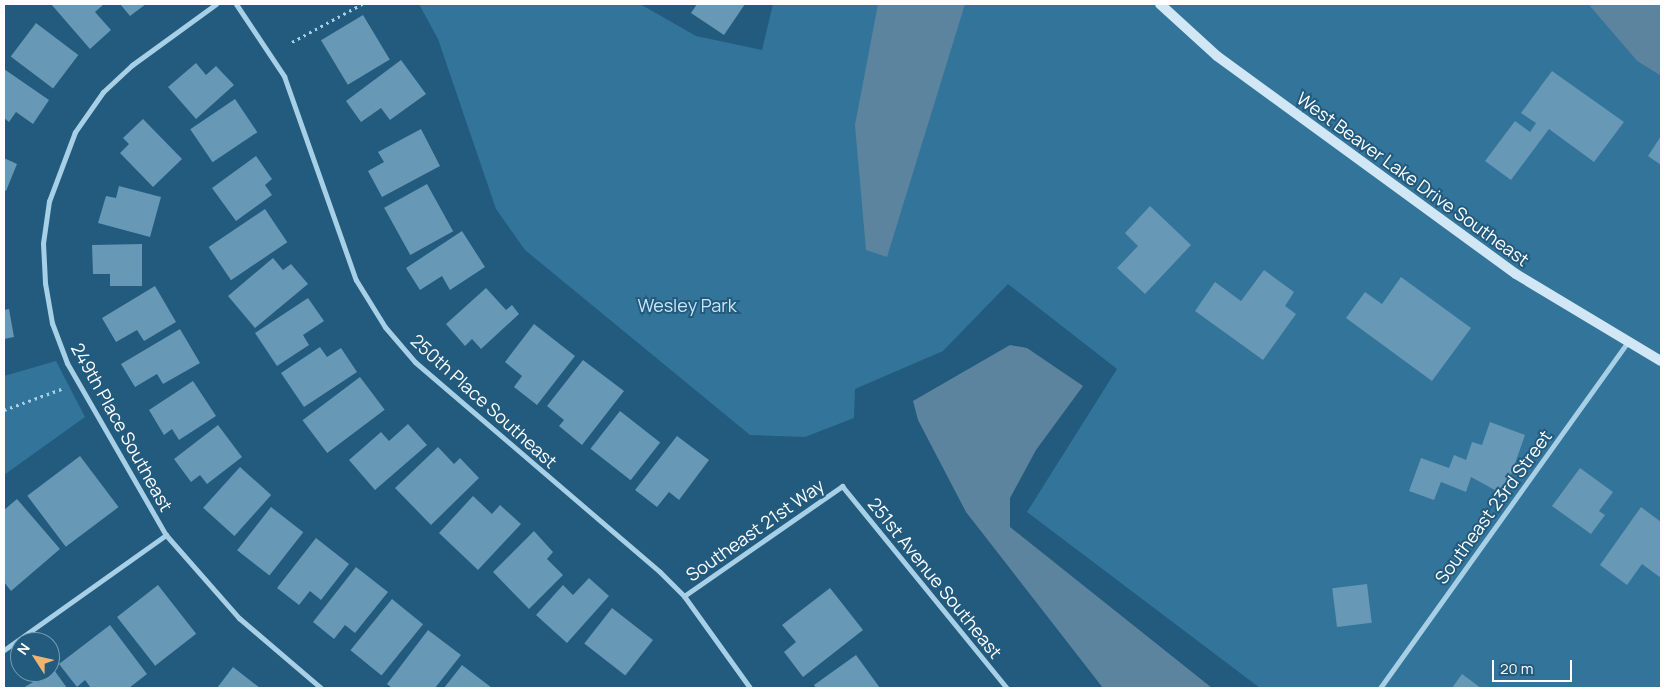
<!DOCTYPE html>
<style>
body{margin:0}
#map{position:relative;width:1665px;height:692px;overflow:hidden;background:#225b7e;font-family:Manrope,sans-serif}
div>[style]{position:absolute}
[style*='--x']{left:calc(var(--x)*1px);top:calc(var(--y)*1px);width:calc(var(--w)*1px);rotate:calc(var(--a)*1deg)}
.green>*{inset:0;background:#33749a}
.water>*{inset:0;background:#5d849e}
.building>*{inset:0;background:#6798b5;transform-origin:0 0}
.path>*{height:3px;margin-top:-1.5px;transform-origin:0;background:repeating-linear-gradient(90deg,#a7cfe6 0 2.5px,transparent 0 6.5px)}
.street>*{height:5px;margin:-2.5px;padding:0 2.5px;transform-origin:2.5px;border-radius:2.5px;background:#a7cfe6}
.secondary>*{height:10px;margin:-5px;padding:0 5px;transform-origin:5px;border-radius:5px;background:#d1e7f5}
span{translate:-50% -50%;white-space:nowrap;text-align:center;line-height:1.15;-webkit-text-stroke:4px #225b7e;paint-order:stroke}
.street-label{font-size:18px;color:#fff}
.park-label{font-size:18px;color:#cbe5f5}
.frame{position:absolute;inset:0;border:5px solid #fff;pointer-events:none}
.north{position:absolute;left:10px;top:632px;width:50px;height:50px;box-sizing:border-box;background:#225b7e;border:1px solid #7a9db2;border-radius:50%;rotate:305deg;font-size:14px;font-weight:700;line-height:20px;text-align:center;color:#fff}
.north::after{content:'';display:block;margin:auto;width:18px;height:22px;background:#f2b36a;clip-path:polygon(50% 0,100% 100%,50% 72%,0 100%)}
.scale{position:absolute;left:1492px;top:660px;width:80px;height:22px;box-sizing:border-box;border:2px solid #fff;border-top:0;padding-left:6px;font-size:15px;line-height:18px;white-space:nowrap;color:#fff;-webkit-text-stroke:4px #225b7e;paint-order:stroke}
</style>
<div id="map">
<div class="green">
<div style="clip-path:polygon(419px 4px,640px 4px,696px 36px,762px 50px,773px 4px,1588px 4px,1637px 61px,1661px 76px,1661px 688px,1260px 688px,1027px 512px,1117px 369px,1008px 284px,943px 351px,855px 389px,854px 418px,805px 437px,750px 435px,525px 250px,496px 209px,438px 39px)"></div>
<div style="clip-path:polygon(56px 361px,85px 417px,4px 475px,4px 376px)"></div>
</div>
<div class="water">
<div style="clip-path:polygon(878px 4px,965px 4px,887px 257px,866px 250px,855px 125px)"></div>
<div style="clip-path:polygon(1588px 4px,1661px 4px,1661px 76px,1637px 61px)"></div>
<div style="clip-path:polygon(1010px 345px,1027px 348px,1083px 386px,1036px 450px,1010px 498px,1010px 527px,1212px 688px,1103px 688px,966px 512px,918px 420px,913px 401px)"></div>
</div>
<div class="building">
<div style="clip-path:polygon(51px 4px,104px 4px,95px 12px,111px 30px,90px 49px)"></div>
<div style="clip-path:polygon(120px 4px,146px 4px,130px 16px)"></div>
<div style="clip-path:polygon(697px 4px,745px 4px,724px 35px,691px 13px)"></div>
<div style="left:363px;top:15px;width:52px;height:49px;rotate:59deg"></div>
<div style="left:36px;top:23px;width:53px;height:42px;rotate:37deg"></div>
<div style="clip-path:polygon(401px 60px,426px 94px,390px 120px,381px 108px,361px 122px,346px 101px)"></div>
<div style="clip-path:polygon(196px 63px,206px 75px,216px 66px,234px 85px,196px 119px,168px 87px)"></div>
<div style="clip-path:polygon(4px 69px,49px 100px,33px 124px,16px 112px,9px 122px,4px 118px)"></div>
<div style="clip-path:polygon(1552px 71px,1624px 122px,1594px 162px,1549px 129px,1511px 180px,1485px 161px,1515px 121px,1530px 132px,1536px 123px,1521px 113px)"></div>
<div style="left:235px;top:99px;width:40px;height:54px;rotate:56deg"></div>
<div style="clip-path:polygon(143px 119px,182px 159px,153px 187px,120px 153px,129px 144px,123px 138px)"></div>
<div style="clip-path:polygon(421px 129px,440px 166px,382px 197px,368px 171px,384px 162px,378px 152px)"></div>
<div style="clip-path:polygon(1661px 136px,1661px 165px,1648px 156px)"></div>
<div style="clip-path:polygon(256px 156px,272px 179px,265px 185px,272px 195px,236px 221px,212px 188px)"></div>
<div style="clip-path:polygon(4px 158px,17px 164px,6px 191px,4px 190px)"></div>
<div style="left:427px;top:184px;width:54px;height:49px;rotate:61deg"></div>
<div style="clip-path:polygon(119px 186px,161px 197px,150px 237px,98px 223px,106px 196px,116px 198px)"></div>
<div style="clip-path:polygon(1150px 206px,1191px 245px,1145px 294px,1117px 268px,1138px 246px,1125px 233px)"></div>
<div style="left:265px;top:209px;width:40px;height:68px;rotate:56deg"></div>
<div style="clip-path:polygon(462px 231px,485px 267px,450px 290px,442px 276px,420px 290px,406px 268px)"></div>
<div style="clip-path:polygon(142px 244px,142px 286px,110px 286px,110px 274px,93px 274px,92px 245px)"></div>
<div style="clip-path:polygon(273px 258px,283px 270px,291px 264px,308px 284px,255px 328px,228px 296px)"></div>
<div style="clip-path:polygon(1264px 270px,1294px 292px,1285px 306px,1296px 314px,1263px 360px,1195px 311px,1215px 282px,1241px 301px)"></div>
<div style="clip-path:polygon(1401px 277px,1471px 328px,1432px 381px,1346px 318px,1365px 292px,1382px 304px)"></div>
<div style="clip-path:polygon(155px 286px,176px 322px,144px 341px,137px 330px,116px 342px,102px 318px)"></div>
<div style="clip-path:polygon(486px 288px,506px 310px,512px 305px,519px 314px,481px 349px,472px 339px,465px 346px,446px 324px)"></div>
<div style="clip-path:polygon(308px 298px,324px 321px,303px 335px,309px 345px,277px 366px,255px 333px)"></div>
<div style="clip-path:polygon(9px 309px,14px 337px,4px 339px,4px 310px)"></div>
<div style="clip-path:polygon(534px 324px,575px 356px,537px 405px,514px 387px,522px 376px,505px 362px)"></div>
<div style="clip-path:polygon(180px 329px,200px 363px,163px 384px,157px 374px,135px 387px,121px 364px)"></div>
<div style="clip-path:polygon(320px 347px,327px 357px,341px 348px,357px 372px,304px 407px,281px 373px)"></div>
<div style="clip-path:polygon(583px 360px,624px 391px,582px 445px,559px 426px,564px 420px,547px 406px)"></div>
<div style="left:360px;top:377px;width:41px;height:72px;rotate:53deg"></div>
<div style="clip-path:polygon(193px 381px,216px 416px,179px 440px,172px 429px,164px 435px,149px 410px)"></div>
<div style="left:620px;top:411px;width:51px;height:48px;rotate:38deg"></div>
<div style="clip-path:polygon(1490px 422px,1525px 435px,1504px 495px,1471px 477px,1466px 492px,1441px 482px,1434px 500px,1409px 491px,1421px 458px,1449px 468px,1454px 455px,1466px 460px,1472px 442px,1482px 445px)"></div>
<div style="clip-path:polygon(408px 424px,427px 445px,375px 490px,349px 460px,381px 432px,389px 441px)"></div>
<div style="clip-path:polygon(218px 425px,242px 457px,207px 484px,200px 475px,191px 482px,174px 459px)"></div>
<div style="clip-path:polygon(677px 436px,709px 460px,679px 500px,669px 492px,657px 507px,635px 490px)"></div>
<div style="clip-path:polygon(438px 447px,454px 464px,460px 458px,479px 478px,431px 525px,395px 488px)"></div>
<div style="left:80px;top:456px;width:64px;height:66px;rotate:53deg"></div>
<div style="left:240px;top:467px;width:42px;height:55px;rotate:42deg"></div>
<div style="clip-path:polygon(1580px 468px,1613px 492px,1599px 511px,1605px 515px,1591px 534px,1552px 506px)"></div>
<div style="clip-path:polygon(473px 496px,492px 514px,500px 505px,521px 524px,478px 570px,439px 533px)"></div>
<div style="clip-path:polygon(17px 499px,60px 549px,11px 591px,4px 582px,4px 510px)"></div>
<div style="left:271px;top:507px;width:41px;height:55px;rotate:38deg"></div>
<div style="clip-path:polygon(1641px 507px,1661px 522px,1661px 578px,1642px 564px,1627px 585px,1600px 565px)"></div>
<div style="clip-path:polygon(534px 531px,553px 552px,547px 559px,563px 575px,529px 609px,493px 572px)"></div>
<div style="clip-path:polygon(316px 538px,349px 564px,321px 600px,310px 591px,299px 605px,277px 588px)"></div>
<div style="clip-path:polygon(356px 567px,388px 592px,355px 633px,345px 625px,334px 639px,313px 622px)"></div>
<div style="clip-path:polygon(589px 578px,609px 596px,567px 643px,536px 615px,563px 585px,573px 595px)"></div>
<div style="left:1367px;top:584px;width:39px;height:35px;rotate:83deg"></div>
<div style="left:158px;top:585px;width:62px;height:52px;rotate:52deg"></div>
<div style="clip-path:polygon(830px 588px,863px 630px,803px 677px,784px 652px,796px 642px,782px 625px)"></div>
<div style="left:392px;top:599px;width:40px;height:66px;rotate:39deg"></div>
<div style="left:612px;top:608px;width:52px;height:45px;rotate:38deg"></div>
<div style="clip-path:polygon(110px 625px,147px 674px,129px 688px,91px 688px,85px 680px,77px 687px,59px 664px)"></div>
<div style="clip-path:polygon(428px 630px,461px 655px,435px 688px,392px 688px,387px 684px)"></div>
<div style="clip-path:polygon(856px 655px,880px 688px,816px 688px,814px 685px)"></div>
<div style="clip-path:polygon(462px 665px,492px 688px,444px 688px)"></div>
<div style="clip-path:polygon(52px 667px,67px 688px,23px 688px,50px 672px)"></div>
<div style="clip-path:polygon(233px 667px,260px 688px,217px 688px)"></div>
<div style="clip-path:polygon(1462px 674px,1481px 688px,1452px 688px)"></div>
</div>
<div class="path">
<div style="--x:292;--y:42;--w:80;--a:-28.5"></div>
<div style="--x:4;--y:410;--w:64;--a:-20.1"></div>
</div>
<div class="street">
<div style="--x:216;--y:4;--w:104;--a:144"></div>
<div style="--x:132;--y:65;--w:40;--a:137"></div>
<div style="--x:103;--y:92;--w:49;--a:125"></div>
<div style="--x:75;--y:132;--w:74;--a:110.6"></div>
<div style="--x:49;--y:201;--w:42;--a:98.1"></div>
<div style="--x:43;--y:243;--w:40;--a:87.1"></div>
<div style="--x:45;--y:283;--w:41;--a:80.1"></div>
<div style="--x:52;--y:323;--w:43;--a:69.4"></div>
<div style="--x:67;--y:363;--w:198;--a:60.1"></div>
<div style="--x:166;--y:535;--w:111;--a:48.7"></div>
<div style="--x:239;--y:618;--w:108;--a:40.5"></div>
<div style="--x:236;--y:4;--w:87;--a:56.3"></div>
<div style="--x:284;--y:76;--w:216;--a:70.6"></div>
<div style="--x:356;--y:280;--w:55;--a:58.3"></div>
<div style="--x:385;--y:327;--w:46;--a:49.4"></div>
<div style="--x:415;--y:362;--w:323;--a:40.6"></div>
<div style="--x:660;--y:572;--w:34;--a:45"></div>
<div style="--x:684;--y:596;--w:113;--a:54.3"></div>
<div style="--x:684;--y:596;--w:193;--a:-34.8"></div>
<div style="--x:842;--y:486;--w:261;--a:50.8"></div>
<div style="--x:4;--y:650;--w:199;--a:-35.4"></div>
<div style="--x:1380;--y:688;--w:426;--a:-54.4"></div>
</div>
<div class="secondary">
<div style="--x:1160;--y:4;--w:77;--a:42.4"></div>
<div style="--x:1217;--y:56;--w:370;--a:36.1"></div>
<div style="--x:1516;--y:274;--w:169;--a:31"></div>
</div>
<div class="street-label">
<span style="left:1413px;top:179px;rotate:36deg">West Beaver Lake Drive Southeast</span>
<span style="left:484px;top:401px;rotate:42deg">250th Place Southeast</span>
<span style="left:122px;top:427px;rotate:61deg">249th Place Southeast</span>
<span style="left:1493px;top:507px;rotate:-54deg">Southeast 23rd Street</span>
<span style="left:755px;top:530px;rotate:-35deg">Southeast 21st Way</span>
<span style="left:935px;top:578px;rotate:51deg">251st Avenue Southeast</span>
</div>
<div class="park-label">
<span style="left:687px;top:305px">Wesley Park</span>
</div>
<div class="frame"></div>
<div class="north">N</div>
<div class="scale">20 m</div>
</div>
